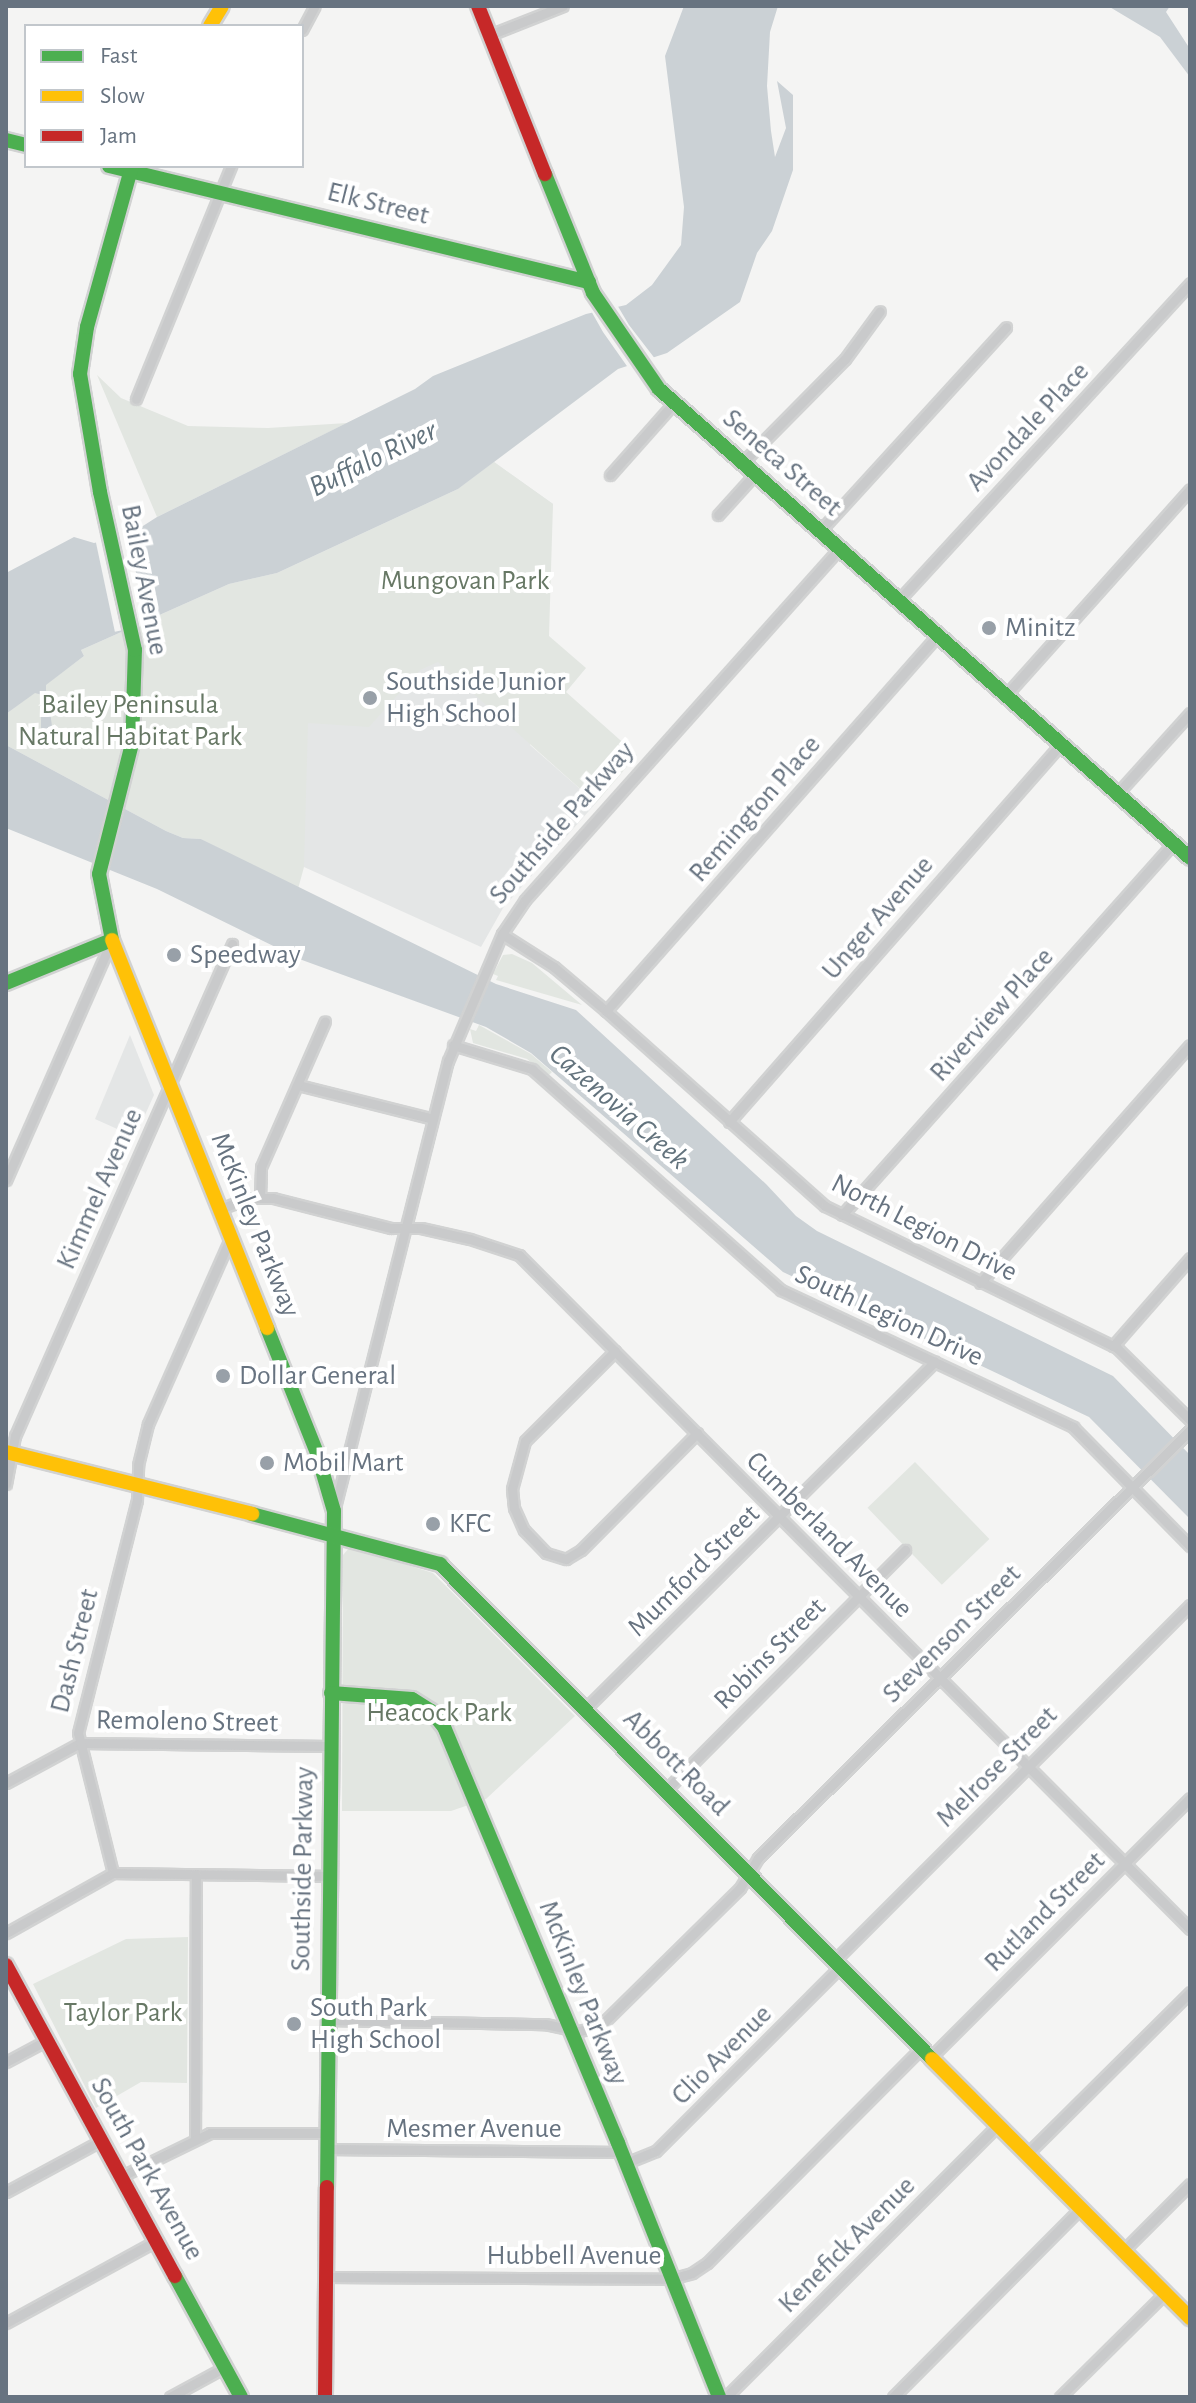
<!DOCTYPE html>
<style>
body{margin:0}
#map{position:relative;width:1196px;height:2403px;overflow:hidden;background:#f4f4f3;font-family:"Alegreya Sans",sans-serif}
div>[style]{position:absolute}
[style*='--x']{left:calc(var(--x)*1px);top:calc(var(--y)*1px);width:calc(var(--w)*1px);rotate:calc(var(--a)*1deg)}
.built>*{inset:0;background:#e4e6e6}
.green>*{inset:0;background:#e2e6e1;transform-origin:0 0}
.water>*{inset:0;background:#cbd1d5}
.pier>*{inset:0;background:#f4f4f3;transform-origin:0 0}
.roads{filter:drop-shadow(2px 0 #d1d2d2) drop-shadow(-2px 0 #d1d2d2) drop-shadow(0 2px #d1d2d2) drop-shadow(0 -2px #d1d2d2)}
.street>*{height:9px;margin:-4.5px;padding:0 4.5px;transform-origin:4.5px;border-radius:4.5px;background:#c9cacb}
.fast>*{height:14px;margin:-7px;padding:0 7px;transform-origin:7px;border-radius:7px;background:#4caf50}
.slow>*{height:14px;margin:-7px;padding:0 7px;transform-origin:7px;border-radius:7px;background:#ffc107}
.jam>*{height:14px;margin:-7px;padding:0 7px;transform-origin:7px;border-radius:7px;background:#c62828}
.dots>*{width:22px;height:22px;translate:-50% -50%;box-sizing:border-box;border:4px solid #fff;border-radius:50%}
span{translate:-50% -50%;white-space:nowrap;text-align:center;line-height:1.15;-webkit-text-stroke:8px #fff;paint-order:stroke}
.street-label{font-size:28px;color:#677380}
.park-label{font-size:28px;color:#677865}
.poi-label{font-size:28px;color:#677380}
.left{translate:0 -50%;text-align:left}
.water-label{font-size:30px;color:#63737d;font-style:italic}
.frame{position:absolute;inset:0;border:8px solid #677380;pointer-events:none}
.legend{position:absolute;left:24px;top:24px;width:280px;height:144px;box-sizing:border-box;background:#fff;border:2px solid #c2c7cc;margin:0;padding:10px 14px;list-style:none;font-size:24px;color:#677380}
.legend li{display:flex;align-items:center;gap:16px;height:40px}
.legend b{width:40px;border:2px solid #c2c7cc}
</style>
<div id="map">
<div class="built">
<div style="clip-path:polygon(494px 462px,553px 504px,530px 745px,596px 803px,503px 908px,481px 947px,304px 867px,211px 748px,458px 489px)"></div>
<div style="clip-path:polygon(130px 1035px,154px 1095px,135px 1137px,95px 1119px)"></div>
</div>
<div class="green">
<div style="clip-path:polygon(97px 375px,121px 398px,188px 426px,268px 428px,347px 423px,157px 517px)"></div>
<div style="clip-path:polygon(494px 462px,553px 504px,549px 636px,586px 668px,566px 692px,637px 755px,596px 803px,438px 662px,420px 670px,369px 727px,308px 723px,304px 867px,298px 889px,201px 839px,183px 838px,166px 831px,6px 745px,6px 714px,84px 656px,81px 650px,229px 584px,277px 573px,458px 489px)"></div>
<div style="clip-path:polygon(512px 954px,532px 963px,582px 1005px,496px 980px,498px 976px,493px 974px,503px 955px)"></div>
<div style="clip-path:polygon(479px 1025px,531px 1054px,552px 1072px,548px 1076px,527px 1059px,473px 1043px,470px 1029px,476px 1031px)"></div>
<div style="left:915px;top:1462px;width:107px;height:66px;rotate:46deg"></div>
<div style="clip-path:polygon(350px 1547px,433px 1573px,575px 1716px,486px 1799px,451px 1811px,342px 1811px,343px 1555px)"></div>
<div style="clip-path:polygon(188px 1937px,187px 2083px,141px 2082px,96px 2108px,33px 1984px,126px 1939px)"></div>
</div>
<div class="water">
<div style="clip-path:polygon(684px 6px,778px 6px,770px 32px,767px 86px,771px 131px,775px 157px,786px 128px,777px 81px,793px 95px,793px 170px,772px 231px,757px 253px,740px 302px,667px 353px,618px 369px,458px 489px,277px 573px,229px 584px,81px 650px,84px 656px,46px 685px,46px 696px,35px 693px,6px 714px,6px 573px,74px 537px,94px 543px,132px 533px,157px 517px,415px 389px,433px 376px,586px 314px,626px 305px,652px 285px,681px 245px,684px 207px,665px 56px)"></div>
<div style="clip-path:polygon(1108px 6px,1170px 6px,1166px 12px,1190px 49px,1190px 77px,1160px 37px)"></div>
<div style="clip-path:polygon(49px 705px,52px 726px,61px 744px,53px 745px,41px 728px,41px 706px)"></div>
<div style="clip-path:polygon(6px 745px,166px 831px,183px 838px,201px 839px,496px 984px,576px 1010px,766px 1184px,796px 1216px,817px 1231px,1113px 1376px,1190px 1455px,1190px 1519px,1089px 1417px,783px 1272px,531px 1053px,486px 1027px,302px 960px,157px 889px,6px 828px)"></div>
</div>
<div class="pier">
<div style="clip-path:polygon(616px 303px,629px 325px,656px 360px,629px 369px,603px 332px,590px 309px)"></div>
<div style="left:127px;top:530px;width:97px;height:33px;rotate:78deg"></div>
</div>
<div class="roads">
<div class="street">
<div style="--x:302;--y:30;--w:27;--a:-62"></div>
<div style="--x:492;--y:34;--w:76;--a:-21.5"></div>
<div style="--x:136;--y:399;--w:252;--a:-67.8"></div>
<div style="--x:742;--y:463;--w:146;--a:-45.3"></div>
<div style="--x:845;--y:359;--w:59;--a:-53.9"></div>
<div style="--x:610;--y:475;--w:96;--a:-48.4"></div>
<div style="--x:718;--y:515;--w:55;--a:-47.9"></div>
<div style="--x:820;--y:531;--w:276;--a:-47.6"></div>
<div style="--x:898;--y:601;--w:432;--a:-47.4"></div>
<div style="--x:1006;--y:695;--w:276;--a:-48.2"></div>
<div style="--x:1117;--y:794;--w:109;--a:-48"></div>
<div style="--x:502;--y:934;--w:62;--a:32.4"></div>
<div style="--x:554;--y:967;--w:68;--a:40.2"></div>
<div style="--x:606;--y:1011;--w:293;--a:41.7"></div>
<div style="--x:825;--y:1206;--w:325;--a:25.9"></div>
<div style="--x:1117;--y:1348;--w:103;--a:44.6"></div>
<div style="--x:606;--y:1011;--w:500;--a:-48.57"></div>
<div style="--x:453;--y:1045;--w:83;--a:16.9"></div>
<div style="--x:532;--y:1069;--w:333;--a:41.6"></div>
<div style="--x:781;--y:1290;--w:323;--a:25.1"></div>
<div style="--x:1073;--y:1427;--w:167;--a:45.5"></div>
<div style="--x:298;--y:1085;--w:139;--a:14.1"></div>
<div style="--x:729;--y:1122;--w:503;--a:-48.71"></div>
<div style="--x:6;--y:1180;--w:262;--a:-66.2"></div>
<div style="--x:260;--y:1197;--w:30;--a:-88"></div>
<div style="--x:261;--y:1167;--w:159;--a:-66.3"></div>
<div style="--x:220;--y:1209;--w:30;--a:-21"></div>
<div style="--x:248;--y:1198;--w:25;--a:0"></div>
<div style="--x:273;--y:1198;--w:122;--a:14.3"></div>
<div style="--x:391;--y:1228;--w:30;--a:0"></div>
<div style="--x:421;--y:1228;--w:50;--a:12.7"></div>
<div style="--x:470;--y:1239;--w:52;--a:18.1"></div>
<div style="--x:519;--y:1255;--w:951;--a:45.13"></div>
<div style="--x:842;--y:1215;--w:497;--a:-48.3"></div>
<div style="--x:980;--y:1283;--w:317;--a:-48.6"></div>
<div style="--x:1113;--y:1346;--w:117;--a:-48.8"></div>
<div style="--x:615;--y:1351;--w:127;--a:135"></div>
<div style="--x:525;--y:1441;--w:50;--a:105.2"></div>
<div style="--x:512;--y:1489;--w:19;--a:84"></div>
<div style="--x:514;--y:1508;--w:24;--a:66"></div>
<div style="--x:524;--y:1530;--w:32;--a:46"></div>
<div style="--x:546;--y:1553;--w:21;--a:17"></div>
<div style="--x:566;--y:1559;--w:17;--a:-31"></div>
<div style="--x:581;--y:1550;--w:165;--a:-45.2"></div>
<div style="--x:6;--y:1484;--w:49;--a:-79.4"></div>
<div style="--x:15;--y:1436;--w:538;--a:-66.2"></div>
<div style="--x:335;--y:1507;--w:460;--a:-75.8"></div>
<div style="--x:448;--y:1061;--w:138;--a:-67"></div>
<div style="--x:502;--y:934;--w:41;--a:-55.9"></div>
<div style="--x:525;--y:900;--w:472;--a:-48.2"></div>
<div style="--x:585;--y:1709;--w:493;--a:-44.8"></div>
<div style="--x:6;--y:1783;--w:84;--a:-28.4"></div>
<div style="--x:80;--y:1743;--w:250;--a:0.7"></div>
<div style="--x:666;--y:1790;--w:339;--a:-45.1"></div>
<div style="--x:113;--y:1873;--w:144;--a:-104"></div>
<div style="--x:78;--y:1733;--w:240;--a:-75.8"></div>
<div style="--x:137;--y:1500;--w:35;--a:-88"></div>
<div style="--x:138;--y:1465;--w:42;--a:-76.3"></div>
<div style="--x:148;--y:1424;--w:205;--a:-66.1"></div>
<div style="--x:6;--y:1933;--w:123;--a:-29.3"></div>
<div style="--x:113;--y:1873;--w:216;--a:0.8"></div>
<div style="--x:835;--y:1960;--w:502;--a:-45"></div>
<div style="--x:327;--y:2020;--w:218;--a:1.1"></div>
<div style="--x:545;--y:2024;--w:35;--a:12"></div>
<div style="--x:579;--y:2031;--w:22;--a:-13"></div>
<div style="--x:600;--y:2026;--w:197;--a:-44.6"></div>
<div style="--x:740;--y:1888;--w:35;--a:-59"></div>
<div style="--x:758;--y:1858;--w:608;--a:-44.73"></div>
<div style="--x:931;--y:2057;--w:366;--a:-45"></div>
<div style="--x:6;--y:2062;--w:47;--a:-28.2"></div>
<div style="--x:195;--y:2138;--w:264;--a:-89.8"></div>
<div style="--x:326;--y:2149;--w:295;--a:0.6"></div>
<div style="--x:1028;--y:2153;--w:228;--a:-44.8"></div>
<div style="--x:626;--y:2163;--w:32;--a:-22"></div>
<div style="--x:656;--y:2151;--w:262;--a:-45"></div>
<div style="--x:122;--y:2176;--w:98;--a:-26"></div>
<div style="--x:210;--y:2133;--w:117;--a:0"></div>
<div style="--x:6;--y:2192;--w:109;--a:-28.4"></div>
<div style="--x:1124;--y:2250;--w:93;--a:-45"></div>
<div style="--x:326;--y:2277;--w:344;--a:0.3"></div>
<div style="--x:670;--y:2279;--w:23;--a:-15"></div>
<div style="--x:692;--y:2273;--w:18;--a:-34"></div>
<div style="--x:707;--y:2263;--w:305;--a:-45.1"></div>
<div style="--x:6;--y:2323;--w:171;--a:-28.7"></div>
<div style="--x:170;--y:2397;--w:63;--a:-28.6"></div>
<div style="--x:726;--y:2397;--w:386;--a:-45"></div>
<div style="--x:893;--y:2397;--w:268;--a:-45.2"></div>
<div style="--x:1060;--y:2397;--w:148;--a:-44.7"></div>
</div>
<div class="fast">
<div style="--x:6;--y:140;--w:21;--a:14"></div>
<div style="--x:109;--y:166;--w:494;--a:13.6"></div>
<div style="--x:545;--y:174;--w:128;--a:68"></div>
<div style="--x:593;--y:293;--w:116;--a:55.5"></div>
<div style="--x:659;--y:389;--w:708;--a:41.45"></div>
<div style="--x:6;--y:983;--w:114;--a:-22.1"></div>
<div style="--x:112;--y:940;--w:67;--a:-101.1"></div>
<div style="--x:99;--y:874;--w:134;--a:-75.8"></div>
<div style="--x:132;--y:744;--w:94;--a:-88.2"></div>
<div style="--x:135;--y:650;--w:162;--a:-102.5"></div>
<div style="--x:100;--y:492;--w:120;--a:-99.6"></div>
<div style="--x:80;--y:374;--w:48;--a:-81.5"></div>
<div style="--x:87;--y:327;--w:167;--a:-74.4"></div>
<div style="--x:267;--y:1328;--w:135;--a:68.2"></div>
<div style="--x:317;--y:1453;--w:60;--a:73.7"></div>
<div style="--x:334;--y:1511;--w:676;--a:90.59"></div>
<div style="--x:252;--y:1514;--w:195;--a:14.9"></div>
<div style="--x:440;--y:1564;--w:698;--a:45.17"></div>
<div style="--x:331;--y:1693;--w:81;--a:4.2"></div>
<div style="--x:412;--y:1699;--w:22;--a:32"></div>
<div style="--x:431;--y:1711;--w:21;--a:51"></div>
<div style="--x:444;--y:1727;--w:451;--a:67.3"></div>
<div style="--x:618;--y:2143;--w:273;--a:68.3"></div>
<div style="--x:175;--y:2276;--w:138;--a:61.4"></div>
</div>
<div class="slow">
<div style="--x:210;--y:26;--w:23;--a:-59"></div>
<div style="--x:112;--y:940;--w:418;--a:68.2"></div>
<div style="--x:6;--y:1452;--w:254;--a:14.1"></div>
<div style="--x:932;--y:2059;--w:366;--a:45.1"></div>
</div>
<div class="jam">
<div style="--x:478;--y:6;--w:181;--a:68.3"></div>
<div style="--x:6;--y:1965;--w:354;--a:61.5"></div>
<div style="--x:325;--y:2397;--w:210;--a:-89.5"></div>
</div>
</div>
<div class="dots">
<div style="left:989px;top:628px;background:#98a0a8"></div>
<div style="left:370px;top:698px;background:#98a0a8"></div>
<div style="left:174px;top:955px;background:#98a0a8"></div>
<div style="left:223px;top:1376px;background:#98a0a8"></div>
<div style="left:267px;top:1463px;background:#98a0a8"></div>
<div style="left:433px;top:1524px;background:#98a0a8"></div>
<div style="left:294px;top:2024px;background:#98a0a8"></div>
</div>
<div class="street-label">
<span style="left:378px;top:204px;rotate:14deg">Elk Street</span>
<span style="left:1028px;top:427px;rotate:-47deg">Avondale Place</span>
<span style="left:782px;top:463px;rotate:41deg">Seneca Street</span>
<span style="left:144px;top:580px;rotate:79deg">Bailey Avenue</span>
<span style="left:755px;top:809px;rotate:-49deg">Remington Place</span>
<span style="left:562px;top:823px;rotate:-49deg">Southside Parkway</span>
<span style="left:878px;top:918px;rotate:-49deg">Unger Avenue</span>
<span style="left:992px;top:1015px;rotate:-48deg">Riverview Place</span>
<span style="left:100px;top:1189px;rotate:-66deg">Kimmel Avenue</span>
<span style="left:255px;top:1225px;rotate:68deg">McKinley Parkway</span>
<span style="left:924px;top:1228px;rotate:27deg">North Legion Drive</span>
<span style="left:889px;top:1316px;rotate:25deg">South Legion Drive</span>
<span style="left:829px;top:1535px;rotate:45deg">Cumberland Avenue</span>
<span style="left:694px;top:1571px;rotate:-45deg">Mumford Street</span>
<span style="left:952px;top:1634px;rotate:-45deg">Stevenson Street</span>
<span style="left:75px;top:1651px;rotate:-76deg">Dash Street</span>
<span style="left:770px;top:1654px;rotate:-45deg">Robins Street</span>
<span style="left:187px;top:1722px;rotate:1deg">Remoleno Street</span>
<span style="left:676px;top:1763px;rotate:45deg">Abbott Road</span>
<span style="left:997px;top:1767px;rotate:-45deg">Melrose Street</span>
<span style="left:303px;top:1869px;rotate:-89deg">Southside Parkway</span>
<span style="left:1045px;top:1912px;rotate:-45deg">Rutland Street</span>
<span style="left:583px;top:1993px;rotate:68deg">McKinley Parkway</span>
<span style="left:722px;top:2055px;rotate:-45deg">Clio Avenue</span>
<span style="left:474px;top:2129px">Mesmer Avenue</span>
<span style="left:147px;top:2169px;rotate:61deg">South Park Avenue</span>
<span style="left:847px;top:2245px;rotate:-45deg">Kenefick Avenue</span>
<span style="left:574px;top:2256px">Hubbell Avenue</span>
</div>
<div class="park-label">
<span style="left:465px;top:581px">Mungovan Park</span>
<span style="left:130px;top:721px">Bailey Peninsula<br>Natural Habitat Park</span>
<span style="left:439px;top:1713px">Heacock Park</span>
<span style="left:123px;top:2013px">Taylor Park</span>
</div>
<div class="poi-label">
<span class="left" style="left:1005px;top:628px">Minitz</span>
<span class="left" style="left:386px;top:698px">Southside Junior<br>High School</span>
<span class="left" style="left:190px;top:955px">Speedway</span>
<span class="left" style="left:239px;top:1376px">Dollar General</span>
<span class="left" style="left:283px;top:1463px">Mobil Mart</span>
<span class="left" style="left:449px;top:1524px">KFC</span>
<span class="left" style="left:310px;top:2024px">South Park<br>High School</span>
</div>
<div class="water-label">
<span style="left:373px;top:459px;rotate:-26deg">Buffalo River</span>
<span style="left:619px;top:1107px;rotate:41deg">Cazenovia Creek</span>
</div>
<div class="frame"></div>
<ul class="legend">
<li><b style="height:10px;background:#4caf50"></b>Fast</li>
<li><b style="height:10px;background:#ffc107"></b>Slow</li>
<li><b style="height:10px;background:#c62828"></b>Jam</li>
</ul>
</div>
